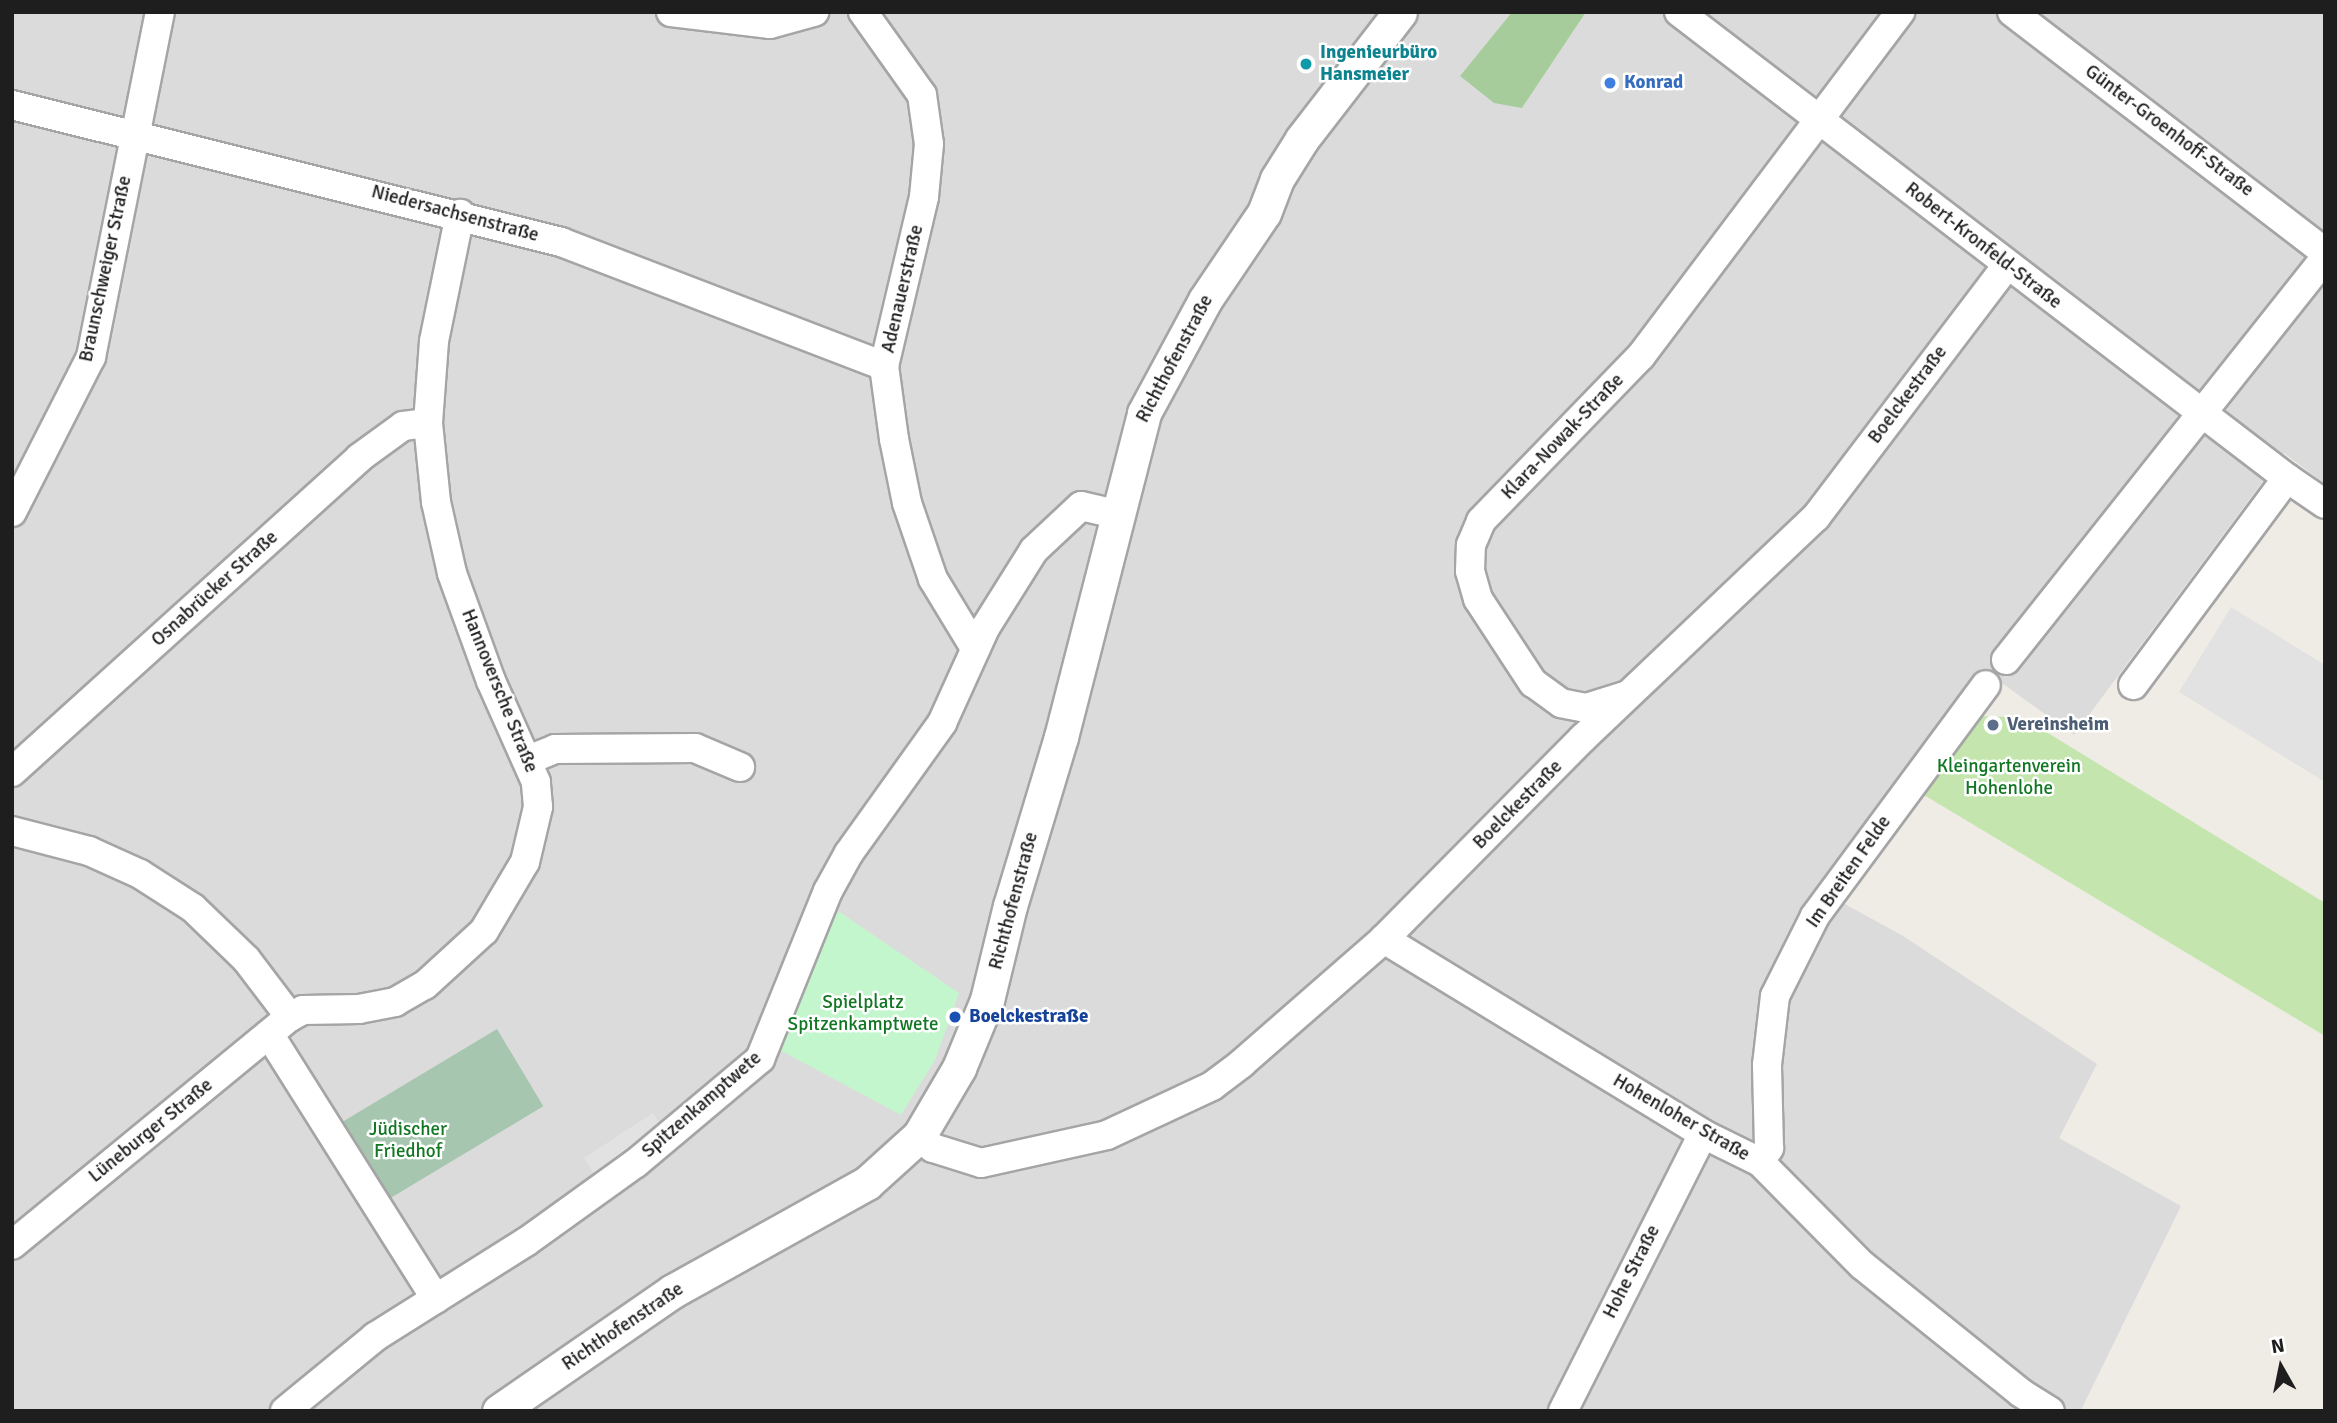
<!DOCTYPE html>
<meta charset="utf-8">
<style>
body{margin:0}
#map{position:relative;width:2337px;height:1423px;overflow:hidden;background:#efece5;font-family:Signika,sans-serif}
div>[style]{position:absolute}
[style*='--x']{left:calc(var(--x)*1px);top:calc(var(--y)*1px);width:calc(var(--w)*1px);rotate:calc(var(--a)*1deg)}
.residential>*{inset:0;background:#dcdbdb}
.grass>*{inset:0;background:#c4e6ae}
.forest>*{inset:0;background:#a6cc9c}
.cemetery>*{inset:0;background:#a7c6af;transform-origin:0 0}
.park>*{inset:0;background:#c4f6cd}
.parking>*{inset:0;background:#e2e2e2}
.roads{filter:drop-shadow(2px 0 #a5a5a5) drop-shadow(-2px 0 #a5a5a5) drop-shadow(0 2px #a5a5a5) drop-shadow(0 -2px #a5a5a5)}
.minor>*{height:28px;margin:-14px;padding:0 14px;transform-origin:14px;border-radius:14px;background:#fff}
.tertiary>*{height:33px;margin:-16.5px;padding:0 16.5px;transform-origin:16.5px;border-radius:16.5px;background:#fff}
.dots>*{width:19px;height:19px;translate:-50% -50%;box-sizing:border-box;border:4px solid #fff;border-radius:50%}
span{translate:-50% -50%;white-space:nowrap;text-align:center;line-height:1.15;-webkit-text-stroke:5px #fff;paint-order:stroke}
.culture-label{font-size:19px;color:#0d838f;font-weight:700}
.left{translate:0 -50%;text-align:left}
.shop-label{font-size:19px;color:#366cbe;font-weight:700}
.street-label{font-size:19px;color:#1e1e1e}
.service-label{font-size:19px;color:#4e5e75;font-weight:700}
.park-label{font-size:19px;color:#127723}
.transit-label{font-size:19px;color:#164399;font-weight:700}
.frame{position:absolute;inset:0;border:14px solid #1e1e1e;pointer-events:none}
.north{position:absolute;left:2246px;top:1332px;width:70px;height:70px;-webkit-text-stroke:5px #fff;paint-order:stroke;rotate:351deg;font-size:19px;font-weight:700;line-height:28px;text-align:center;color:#1e1e1e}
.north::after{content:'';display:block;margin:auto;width:24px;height:32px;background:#1e1e1e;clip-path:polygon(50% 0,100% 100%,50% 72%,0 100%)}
</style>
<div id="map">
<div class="residential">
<div style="clip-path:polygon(12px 12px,1512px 12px,1460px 76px,1522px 108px,1586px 12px,2325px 12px,2325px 484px,2284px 453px,2074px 735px,1981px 668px,1900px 780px,1834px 898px,1903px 936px,2097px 1064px,2059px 1138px,2181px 1206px,2081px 1410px,12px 1411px)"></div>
</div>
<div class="grass">
<div style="clip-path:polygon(1972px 716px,2022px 717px,2325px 903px,2325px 1036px,1914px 789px)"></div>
</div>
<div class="forest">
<div style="clip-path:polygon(1512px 12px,1586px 12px,1522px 108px,1494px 103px,1460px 76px)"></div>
</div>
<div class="cemetery">
<div style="left:497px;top:1029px;width:90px;height:185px;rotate:59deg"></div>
</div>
<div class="park">
<div style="clip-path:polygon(829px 905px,959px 993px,935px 1060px,901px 1115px,778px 1049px)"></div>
</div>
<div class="parking">
<div style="clip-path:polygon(2231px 607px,2325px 665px,2325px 782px,2179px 692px)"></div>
<div style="clip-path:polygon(653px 1113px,666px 1133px,599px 1182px,584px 1158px)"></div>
</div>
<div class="roads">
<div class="minor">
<div style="--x:671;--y:12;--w:100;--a:6.9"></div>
<div style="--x:770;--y:24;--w:46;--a:-15.3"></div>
<div style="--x:863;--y:12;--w:102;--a:54.6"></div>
<div style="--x:922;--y:95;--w:49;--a:81.9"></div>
<div style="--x:929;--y:144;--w:53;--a:95.4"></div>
<div style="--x:924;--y:197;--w:174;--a:103.3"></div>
<div style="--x:884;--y:366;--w:74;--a:82.2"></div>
<div style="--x:894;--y:439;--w:65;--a:78.5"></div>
<div style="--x:907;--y:503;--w:80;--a:71.1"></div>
<div style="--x:933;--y:579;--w:81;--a:58.7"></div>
<div style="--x:1679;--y:12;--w:766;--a:37.47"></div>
<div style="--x:2287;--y:478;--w:258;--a:126.6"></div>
<div style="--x:2012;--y:12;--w:394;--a:37.5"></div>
<div style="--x:12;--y:105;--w:566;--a:14.01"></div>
<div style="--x:561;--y:242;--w:346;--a:21"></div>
<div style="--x:2287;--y:478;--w:46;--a:34.4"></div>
<div style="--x:12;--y:512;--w:174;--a:-63"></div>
<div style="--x:91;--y:357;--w:352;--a:-78.7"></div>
<div style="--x:2006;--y:660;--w:513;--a:-51.57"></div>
<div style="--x:1625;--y:696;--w:41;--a:162.9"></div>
<div style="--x:1586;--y:708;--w:25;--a:-169"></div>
<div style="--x:1561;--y:703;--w:34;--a:-144"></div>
<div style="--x:1533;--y:683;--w:100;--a:-123.2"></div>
<div style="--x:1478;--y:599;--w:29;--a:-106"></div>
<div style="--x:1470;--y:571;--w:26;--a:-88"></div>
<div style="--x:1471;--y:545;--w:26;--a:-67"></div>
<div style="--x:1481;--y:521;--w:230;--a:-45.9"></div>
<div style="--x:1641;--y:356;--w:431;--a:-53"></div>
<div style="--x:528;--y:760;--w:29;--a:-22"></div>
<div style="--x:555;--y:749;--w:140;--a:-0.4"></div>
<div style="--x:695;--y:748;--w:49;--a:22.9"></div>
<div style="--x:12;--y:772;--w:468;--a:-42.1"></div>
<div style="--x:359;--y:458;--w:54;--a:-36"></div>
<div style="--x:403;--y:426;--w:25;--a:-7"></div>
<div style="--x:12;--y:831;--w:80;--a:14.6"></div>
<div style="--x:89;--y:851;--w:56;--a:24.3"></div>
<div style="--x:140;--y:874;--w:63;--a:32.7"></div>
<div style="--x:193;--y:908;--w:74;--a:43.9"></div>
<div style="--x:246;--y:959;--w:73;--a:52.8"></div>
<div style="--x:1384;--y:939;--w:374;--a:31.4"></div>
<div style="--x:1703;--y:1134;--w:64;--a:26.2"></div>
<div style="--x:1760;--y:1162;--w:145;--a:45.3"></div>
<div style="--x:1862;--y:1265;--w:204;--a:38.8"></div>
<div style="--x:2021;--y:1393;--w:34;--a:32"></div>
<div style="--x:269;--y:1034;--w:313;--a:57.8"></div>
<div style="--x:919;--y:1136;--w:18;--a:41"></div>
<div style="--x:933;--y:1148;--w:50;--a:17.4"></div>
<div style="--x:981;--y:1163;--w:129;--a:-12.5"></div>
<div style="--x:1107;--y:1135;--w:116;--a:-25"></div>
<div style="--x:1212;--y:1086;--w:38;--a:-37"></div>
<div style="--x:1242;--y:1063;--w:189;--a:-41.1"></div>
<div style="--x:1384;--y:939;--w:283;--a:-45.3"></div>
<div style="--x:1583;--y:738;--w:321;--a:-43.5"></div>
<div style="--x:1816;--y:517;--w:316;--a:-52.8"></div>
<div style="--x:1760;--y:1162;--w:17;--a:-57"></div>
<div style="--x:1769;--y:1148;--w:83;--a:-91.4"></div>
<div style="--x:1767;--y:1065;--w:69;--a:-83.4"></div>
<div style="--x:1775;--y:996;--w:89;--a:-63.4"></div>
<div style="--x:1815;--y:916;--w:287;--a:-53.5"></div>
<div style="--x:12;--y:1245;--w:360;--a:-39.4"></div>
<div style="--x:290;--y:1017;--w:15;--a:-28"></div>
<div style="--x:303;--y:1010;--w:56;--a:-1"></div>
<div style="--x:359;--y:1009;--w:37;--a:-11"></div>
<div style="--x:395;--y:1002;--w:34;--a:-30"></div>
<div style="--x:425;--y:985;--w:80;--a:-42.5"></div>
<div style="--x:484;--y:931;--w:80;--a:-59.3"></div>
<div style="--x:525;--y:862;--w:57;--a:-76.7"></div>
<div style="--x:538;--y:807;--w:25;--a:-95"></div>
<div style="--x:536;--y:782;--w:111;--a:-114"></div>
<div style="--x:491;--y:681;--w:115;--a:-109.9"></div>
<div style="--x:452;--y:573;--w:73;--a:-102.7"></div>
<div style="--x:436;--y:502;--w:79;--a:-95.8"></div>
<div style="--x:428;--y:423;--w:82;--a:-85.8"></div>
<div style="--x:434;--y:341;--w:130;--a:-78.4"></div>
<div style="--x:285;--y:1411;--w:117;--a:-39.4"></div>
<div style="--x:375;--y:1337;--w:178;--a:-32.2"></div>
<div style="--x:526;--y:1242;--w:135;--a:-35.7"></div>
<div style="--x:636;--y:1163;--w:162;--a:-40"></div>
<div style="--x:760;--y:1059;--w:181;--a:-68"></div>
<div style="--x:828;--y:891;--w:43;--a:-61.1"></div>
<div style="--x:849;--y:853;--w:160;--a:-54.4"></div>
<div style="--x:942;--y:723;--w:104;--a:-65.6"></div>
<div style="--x:985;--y:628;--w:92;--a:-57.9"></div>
<div style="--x:1034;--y:550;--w:64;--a:-43.1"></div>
<div style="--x:1081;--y:506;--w:35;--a:13"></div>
<div style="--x:1563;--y:1411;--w:310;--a:-63.2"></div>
</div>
<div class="tertiary">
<div style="--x:499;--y:1411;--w:211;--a:-34.6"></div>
<div style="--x:673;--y:1291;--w:222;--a:-29.1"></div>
<div style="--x:867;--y:1183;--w:70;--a:-42.1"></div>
<div style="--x:919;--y:1136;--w:79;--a:-59.5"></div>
<div style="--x:959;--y:1068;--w:74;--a:-67.6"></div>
<div style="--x:987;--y:1000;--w:97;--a:-76.3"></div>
<div style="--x:1010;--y:906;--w:177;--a:-73.2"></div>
<div style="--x:1061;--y:737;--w:334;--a:-75.6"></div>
<div style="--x:1144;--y:413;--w:128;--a:-61.6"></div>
<div style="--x:1205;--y:300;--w:105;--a:-55.9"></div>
<div style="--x:1264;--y:213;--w:36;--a:-69"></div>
<div style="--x:1277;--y:179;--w:47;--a:-58"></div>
<div style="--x:1302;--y:139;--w:160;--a:-52.3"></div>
</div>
</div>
<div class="dots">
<div style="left:1306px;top:64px;background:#0f9aa8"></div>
<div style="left:1610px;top:83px;background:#3f7fe0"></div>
<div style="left:1993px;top:725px;background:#5c6f8a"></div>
<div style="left:955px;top:1017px;background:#1a4fb4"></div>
</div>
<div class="culture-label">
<span class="left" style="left:1320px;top:64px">Ingenieurbüro<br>Hansmeier</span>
</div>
<div class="shop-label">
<span class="left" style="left:1624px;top:83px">Konrad</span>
</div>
<div class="street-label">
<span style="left:2169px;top:131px;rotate:37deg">Günter-Groenhoff-Straße</span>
<span style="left:455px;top:214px;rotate:15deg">Niedersachsenstraße</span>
<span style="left:1983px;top:246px;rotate:38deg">Robert-Kronfeld-Straße</span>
<span style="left:106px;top:269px;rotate:-78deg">Braunschweiger Straße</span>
<span style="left:903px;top:289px;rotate:-77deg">Adenauerstraße</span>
<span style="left:1175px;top:359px;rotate:-62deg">Richthofenstraße</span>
<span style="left:1908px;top:395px;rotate:-53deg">Boelckestraße</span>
<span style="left:1563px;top:437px;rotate:-46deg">Klara-Nowak-Straße</span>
<span style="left:215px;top:589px;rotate:-42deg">Osnabrücker Straße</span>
<span style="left:499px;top:691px;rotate:68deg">Hannoversche Straße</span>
<span style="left:1518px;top:805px;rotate:-45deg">Boelckestraße</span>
<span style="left:1849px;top:872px;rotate:-55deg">Im Breiten Felde</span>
<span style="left:1014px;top:901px;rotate:-75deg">Richthofenstraße</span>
<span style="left:702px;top:1105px;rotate:-41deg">Spitzenkamptwete</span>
<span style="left:1681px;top:1118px;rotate:30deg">Hohenloher Straße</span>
<span style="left:151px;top:1131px;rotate:-39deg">Lüneburger Straße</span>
<span style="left:1632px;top:1272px;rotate:-63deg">Hohe Straße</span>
<span style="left:623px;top:1327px;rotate:-34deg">Richthofenstraße</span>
</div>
<div class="service-label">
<span class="left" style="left:2007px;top:725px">Vereinsheim</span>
</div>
<div class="park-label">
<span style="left:2009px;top:778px">Kleingartenverein<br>Hohenlohe</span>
<span style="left:863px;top:1014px">Spielplatz<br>Spitzenkamptwete</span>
<span style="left:408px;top:1141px">Jüdischer<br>Friedhof</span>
</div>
<div class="transit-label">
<span class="left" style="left:969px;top:1017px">Boelckestraße</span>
</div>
<div class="frame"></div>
<div class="north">N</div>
</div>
